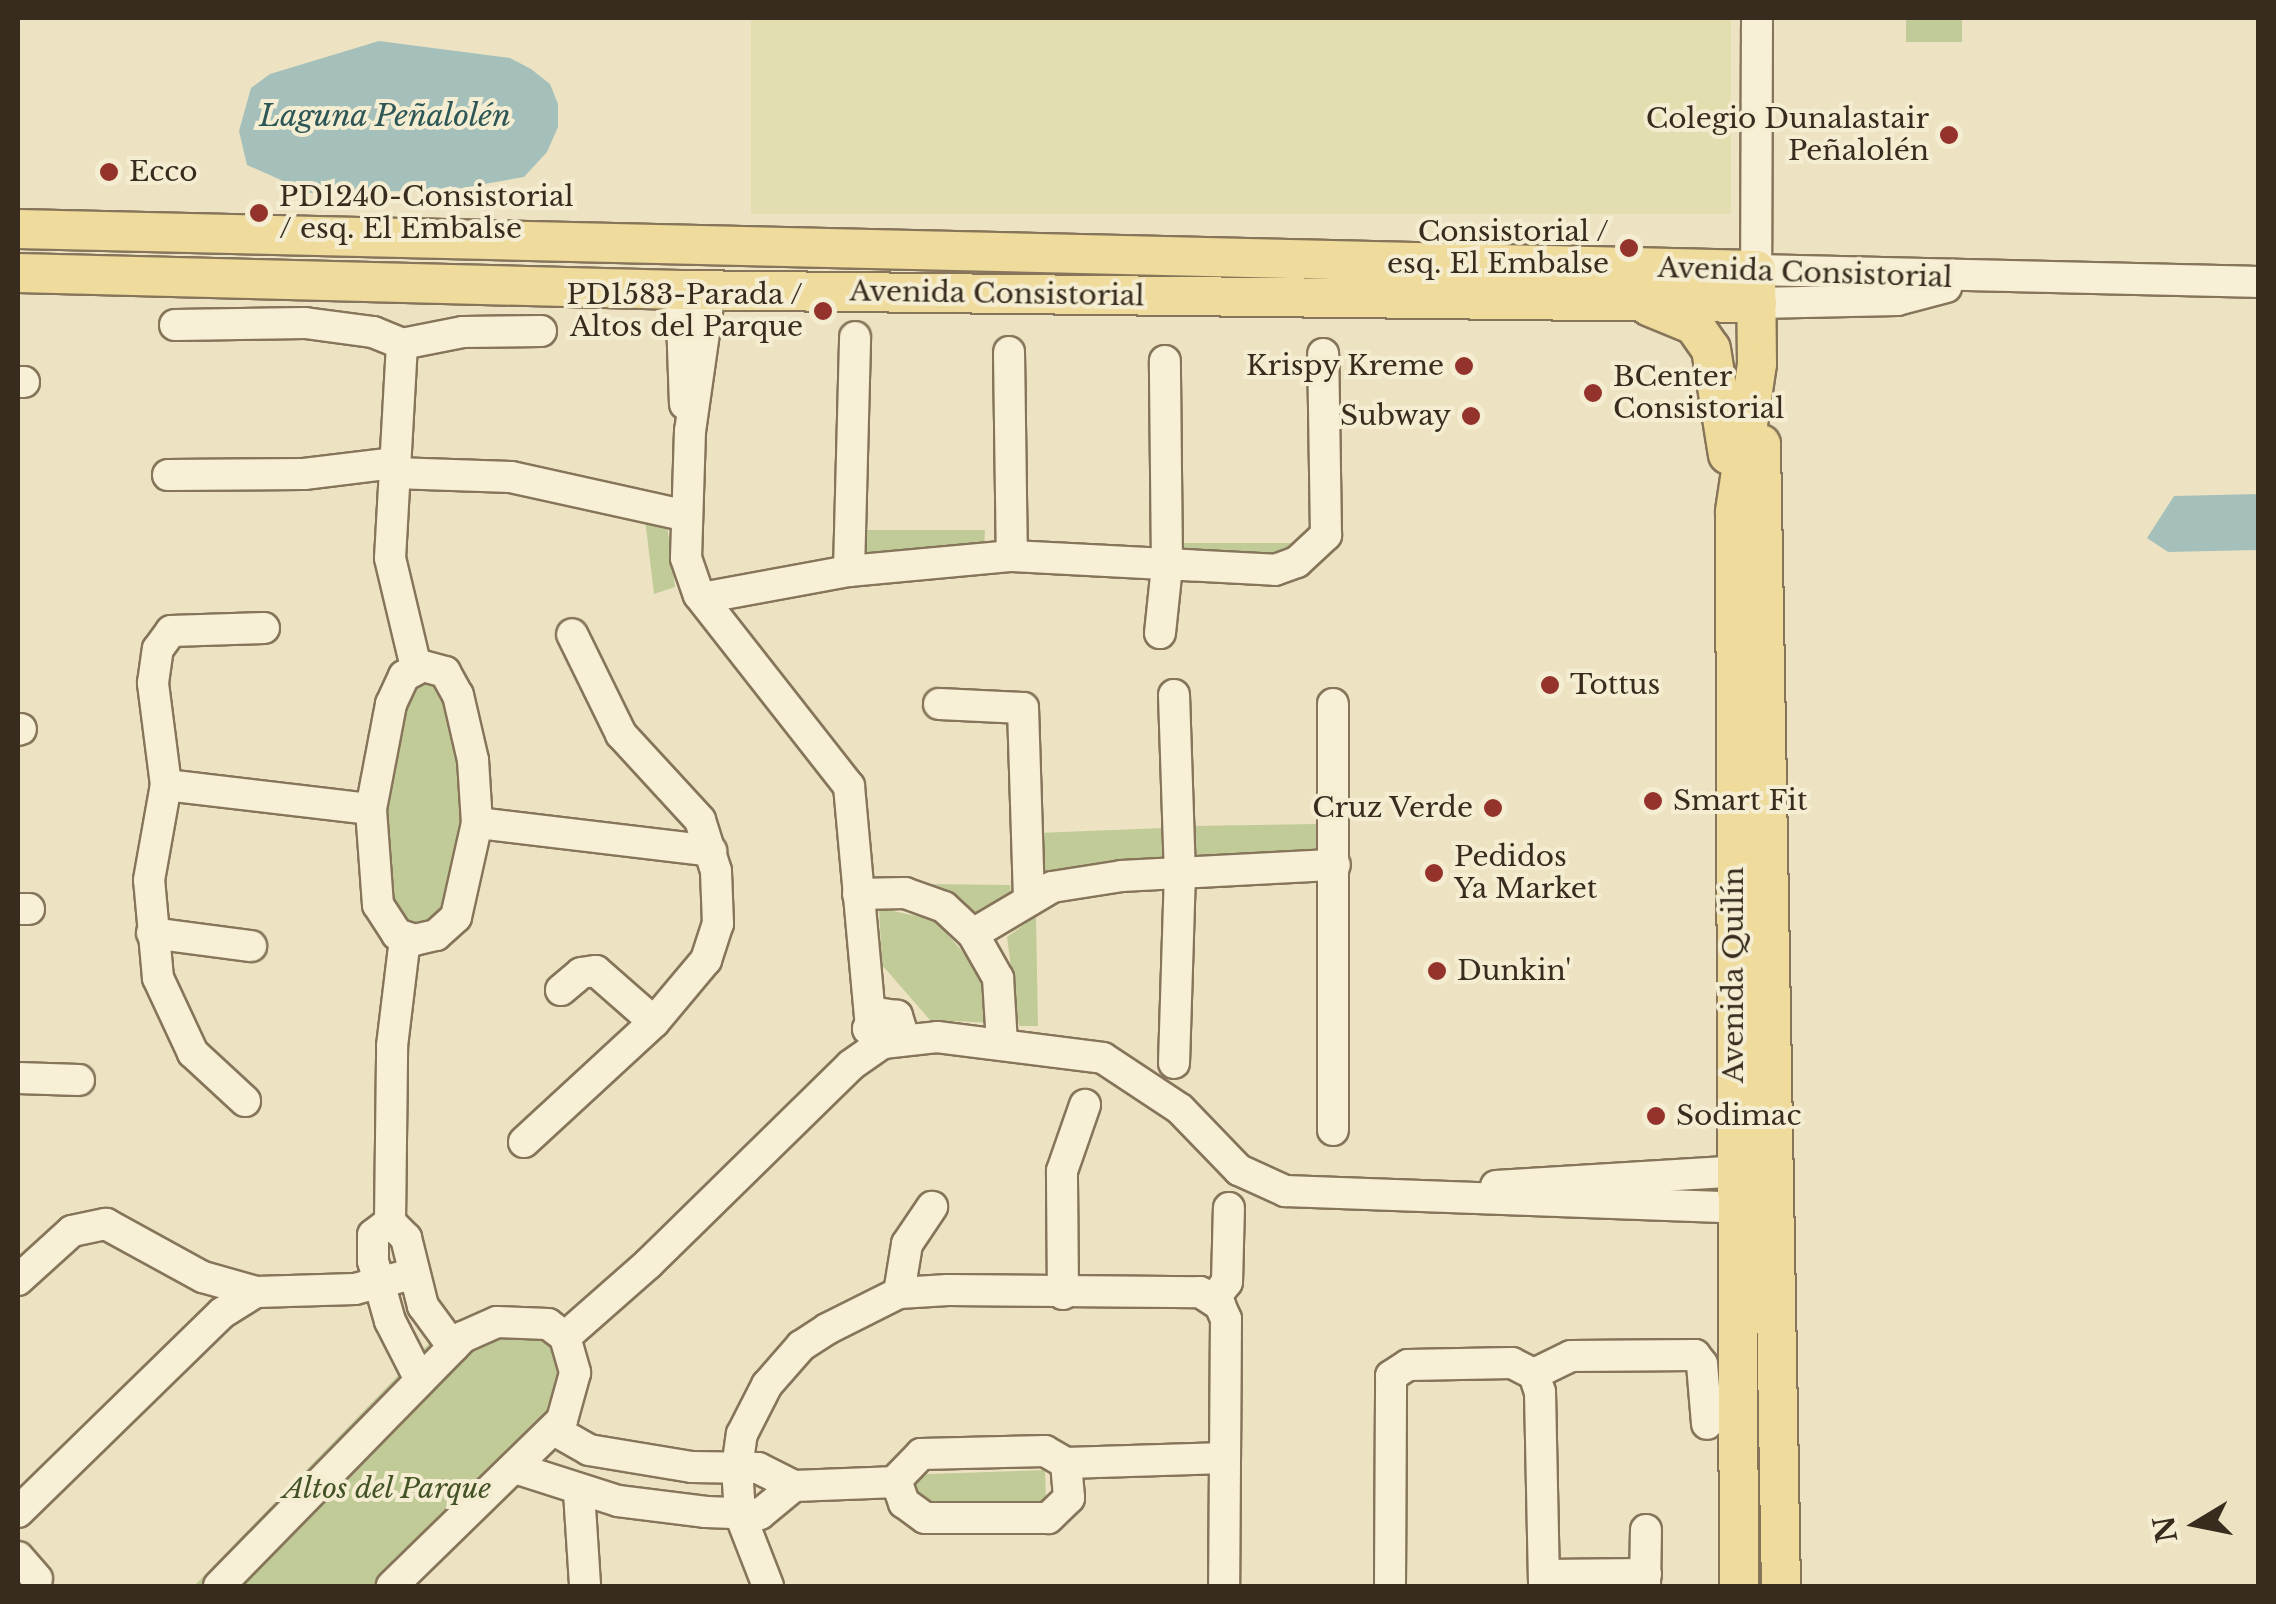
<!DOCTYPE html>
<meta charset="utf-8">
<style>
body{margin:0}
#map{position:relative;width:2276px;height:1604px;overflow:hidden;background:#ede3c3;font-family:"Libre Baskerville",serif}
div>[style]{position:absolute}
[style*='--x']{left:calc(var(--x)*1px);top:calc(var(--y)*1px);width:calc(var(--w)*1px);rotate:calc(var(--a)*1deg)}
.farmland>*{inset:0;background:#e2deb0;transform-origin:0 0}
.green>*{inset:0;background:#c1cb97;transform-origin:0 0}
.water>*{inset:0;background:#a5c0ba}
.roads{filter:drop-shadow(2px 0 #86755a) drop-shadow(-2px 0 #86755a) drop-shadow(0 2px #86755a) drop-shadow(0 -2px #86755a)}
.minor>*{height:30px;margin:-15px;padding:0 15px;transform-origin:15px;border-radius:15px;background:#f8f0d6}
.major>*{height:38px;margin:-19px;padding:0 19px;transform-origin:19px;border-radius:19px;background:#efdb9b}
.dots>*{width:28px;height:28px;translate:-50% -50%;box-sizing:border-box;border:5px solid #f4edd2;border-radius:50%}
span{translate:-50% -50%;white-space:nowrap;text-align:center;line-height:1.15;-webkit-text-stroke:8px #f4edd2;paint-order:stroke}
.poi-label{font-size:28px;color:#372c1e}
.right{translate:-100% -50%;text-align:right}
.left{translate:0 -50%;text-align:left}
.street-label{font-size:28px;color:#372c1e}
.park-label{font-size:28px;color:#445325;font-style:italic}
.water-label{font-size:30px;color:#2d5656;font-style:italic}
.frame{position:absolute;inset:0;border:20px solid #372c1e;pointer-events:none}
.north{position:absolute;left:2146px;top:1474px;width:100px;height:100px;-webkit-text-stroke:8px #f4edd2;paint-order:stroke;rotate:260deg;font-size:28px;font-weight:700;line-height:40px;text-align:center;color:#372c1e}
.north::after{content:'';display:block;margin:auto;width:35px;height:45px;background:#372c1e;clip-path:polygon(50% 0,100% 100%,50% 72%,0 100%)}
</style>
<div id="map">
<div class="farmland">
<div style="left:751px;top:18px;width:980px;height:196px"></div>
</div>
<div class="green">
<div style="left:1906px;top:18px;width:56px;height:24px"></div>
<div style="clip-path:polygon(645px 519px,667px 524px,675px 587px,654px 594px)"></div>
<div style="clip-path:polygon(855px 530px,985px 530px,984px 551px,864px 563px)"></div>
<div style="clip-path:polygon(1180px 543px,1304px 543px,1275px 559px,1181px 562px)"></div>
<div style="clip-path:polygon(438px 678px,456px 728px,464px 830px,447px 912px,414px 929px,391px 911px,379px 841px,409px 681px)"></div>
<div style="clip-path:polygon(1317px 824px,1318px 858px,1195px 864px,1188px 826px)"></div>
<div style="clip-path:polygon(1163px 828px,1163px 865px,1045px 882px,1036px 875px,1037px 833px)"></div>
<div style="clip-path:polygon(923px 884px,1010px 885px,1012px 903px,984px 919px,957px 897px)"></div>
<div style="clip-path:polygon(879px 908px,935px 920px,982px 974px,993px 1023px,930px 1020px,882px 965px)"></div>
<div style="clip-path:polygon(1036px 916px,1038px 1026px,1019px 1026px,1007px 937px)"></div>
<div style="clip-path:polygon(502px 1305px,531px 1310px,563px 1343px,559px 1417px,390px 1586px,194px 1586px,449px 1323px)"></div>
<div style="left:1045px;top:1470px;width:35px;height:130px;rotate:88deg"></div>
</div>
<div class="water">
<div style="clip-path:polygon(379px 41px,510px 58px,531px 69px,550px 84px,558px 104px,558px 127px,547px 152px,524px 177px,451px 190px,310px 193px,247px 165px,239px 131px,251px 88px,270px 74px)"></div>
<div style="clip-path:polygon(2258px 494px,2258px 550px,2168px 552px,2147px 538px,2174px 496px)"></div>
</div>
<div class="roads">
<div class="minor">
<div style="--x:1757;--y:18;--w:252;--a:90.2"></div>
<div style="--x:1756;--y:270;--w:502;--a:1.37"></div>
<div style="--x:681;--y:290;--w:114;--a:88"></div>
<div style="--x:710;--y:291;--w:141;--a:98.1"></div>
<div style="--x:690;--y:431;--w:127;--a:91.8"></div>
<div style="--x:686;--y:558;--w:39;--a:71"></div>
<div style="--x:699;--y:595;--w:243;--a:51.9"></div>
<div style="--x:849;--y:786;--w:233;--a:84.8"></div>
<div style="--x:1757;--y:303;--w:140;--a:-1.2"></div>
<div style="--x:1897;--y:300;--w:51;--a:-14.9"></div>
<div style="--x:175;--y:325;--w:130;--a:-0.9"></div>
<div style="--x:305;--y:323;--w:69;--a:7.5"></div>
<div style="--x:373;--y:332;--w:31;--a:22"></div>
<div style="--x:402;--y:344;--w:62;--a:-11.1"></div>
<div style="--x:463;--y:332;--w:78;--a:-0.7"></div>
<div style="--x:402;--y:344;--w:214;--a:93.2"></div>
<div style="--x:390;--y:558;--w:112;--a:76.6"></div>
<div style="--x:1009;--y:352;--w:204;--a:89.2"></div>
<div style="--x:18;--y:382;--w:6;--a:0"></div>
<div style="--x:394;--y:473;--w:117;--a:2"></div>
<div style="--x:511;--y:477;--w:180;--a:12.5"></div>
<div style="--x:168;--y:475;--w:136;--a:-0.4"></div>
<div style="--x:304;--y:474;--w:92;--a:-6.9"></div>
<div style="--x:849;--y:571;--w:234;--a:-88.5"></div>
<div style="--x:702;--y:598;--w:149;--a:-10.4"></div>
<div style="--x:849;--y:571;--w:164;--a:-5.3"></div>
<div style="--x:1012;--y:556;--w:263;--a:3"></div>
<div style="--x:1275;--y:570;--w:23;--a:-20"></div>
<div style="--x:1297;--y:562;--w:40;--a:-43"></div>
<div style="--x:1326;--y:535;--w:181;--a:-90.9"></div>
<div style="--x:1160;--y:633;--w:67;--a:-84"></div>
<div style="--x:1167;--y:566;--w:205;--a:-90.6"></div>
<div style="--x:423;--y:666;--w:23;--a:15"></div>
<div style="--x:445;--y:672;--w:26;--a:61"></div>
<div style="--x:458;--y:695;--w:67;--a:77"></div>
<div style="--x:473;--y:760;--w:63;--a:86.4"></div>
<div style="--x:477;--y:823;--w:96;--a:102.6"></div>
<div style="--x:456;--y:917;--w:27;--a:138"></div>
<div style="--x:436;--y:935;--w:22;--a:167"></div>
<div style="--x:415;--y:940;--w:19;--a:-162"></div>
<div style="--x:397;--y:934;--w:35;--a:-123"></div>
<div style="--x:378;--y:905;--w:96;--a:-94.2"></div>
<div style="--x:371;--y:809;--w:107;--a:-79.2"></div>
<div style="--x:391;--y:704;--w:31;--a:-65"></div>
<div style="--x:404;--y:676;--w:21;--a:-28"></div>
<div style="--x:1174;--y:695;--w:177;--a:88.1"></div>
<div style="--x:1180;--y:872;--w:191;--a:91.8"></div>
<div style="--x:939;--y:704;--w:84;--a:2.7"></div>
<div style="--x:1023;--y:708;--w:190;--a:88.2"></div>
<div style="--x:18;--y:730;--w:3;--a:-18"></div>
<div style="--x:166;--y:785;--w:206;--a:6.7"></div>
<div style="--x:477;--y:823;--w:236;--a:6.8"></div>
<div style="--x:858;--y:894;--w:47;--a:-1.2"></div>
<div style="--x:905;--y:893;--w:41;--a:19.7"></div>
<div style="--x:944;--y:907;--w:40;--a:43"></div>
<div style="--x:973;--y:934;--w:51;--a:60.4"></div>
<div style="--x:998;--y:978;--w:66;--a:86.5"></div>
<div style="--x:18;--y:909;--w:11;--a:0"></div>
<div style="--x:152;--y:933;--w:100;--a:7.5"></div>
<div style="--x:973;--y:934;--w:92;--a:-30.7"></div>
<div style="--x:1052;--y:887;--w:71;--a:-8.9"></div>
<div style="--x:1122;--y:876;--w:213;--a:-3"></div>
<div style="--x:561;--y:990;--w:26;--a:-40"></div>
<div style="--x:581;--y:973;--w:15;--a:-8"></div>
<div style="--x:596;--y:971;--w:77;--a:41.3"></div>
<div style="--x:894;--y:1041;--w:14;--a:-60"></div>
<div style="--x:901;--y:1029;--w:14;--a:-107"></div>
<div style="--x:897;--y:1016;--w:22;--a:-172"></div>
<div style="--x:875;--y:1013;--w:17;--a:114"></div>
<div style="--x:868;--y:1029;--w:21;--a:43"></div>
<div style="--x:883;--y:1043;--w:54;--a:-6.3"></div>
<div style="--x:937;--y:1037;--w:167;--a:7.2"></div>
<div style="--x:1103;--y:1058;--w:92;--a:33.5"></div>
<div style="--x:1180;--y:1109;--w:85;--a:46"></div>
<div style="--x:1239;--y:1170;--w:51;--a:24.5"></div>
<div style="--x:1285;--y:1191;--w:471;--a:2.1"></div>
<div style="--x:18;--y:1078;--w:61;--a:1.9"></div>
<div style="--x:245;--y:1101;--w:71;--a:-137.3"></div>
<div style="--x:193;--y:1053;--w:83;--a:-115"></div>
<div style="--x:158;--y:978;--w:98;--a:-95.2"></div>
<div style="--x:149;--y:880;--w:97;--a:-79.9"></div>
<div style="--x:166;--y:785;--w:103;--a:-97.3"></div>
<div style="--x:153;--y:683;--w:34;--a:-82"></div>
<div style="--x:158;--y:649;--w:22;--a:-54"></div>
<div style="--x:171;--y:631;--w:93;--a:-1.8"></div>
<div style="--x:1333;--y:1130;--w:426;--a:-90"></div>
<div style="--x:524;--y:1142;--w:177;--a:-42.7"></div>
<div style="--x:654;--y:1022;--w:81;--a:-50"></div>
<div style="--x:706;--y:960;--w:38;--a:-72"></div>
<div style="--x:718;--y:924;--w:53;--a:-92.2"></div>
<div style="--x:716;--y:871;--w:53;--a:-107.4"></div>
<div style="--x:700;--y:820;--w:117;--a:-132.6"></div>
<div style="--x:621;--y:734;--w:111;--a:-116.1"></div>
<div style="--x:1496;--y:1186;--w:263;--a:-3.5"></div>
<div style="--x:390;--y:1222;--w:176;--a:-89.3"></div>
<div style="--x:392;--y:1046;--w:109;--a:-83.1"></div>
<div style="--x:390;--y:1222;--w:21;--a:143"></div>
<div style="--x:373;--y:1235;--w:26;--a:90"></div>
<div style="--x:373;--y:1261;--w:62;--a:74.2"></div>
<div style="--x:390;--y:1321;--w:66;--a:63"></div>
<div style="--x:390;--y:1222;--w:23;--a:45"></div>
<div style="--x:406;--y:1238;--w:70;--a:76"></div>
<div style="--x:423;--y:1306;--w:51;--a:53.8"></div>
<div style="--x:18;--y:1280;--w:73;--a:-42.2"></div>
<div style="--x:72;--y:1231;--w:35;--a:-12"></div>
<div style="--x:106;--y:1224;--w:111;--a:28.7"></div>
<div style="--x:203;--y:1277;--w:55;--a:15.8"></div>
<div style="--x:256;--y:1292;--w:99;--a:-1.7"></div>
<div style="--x:355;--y:1289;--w:59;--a:-14.7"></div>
<div style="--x:899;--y:1293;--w:50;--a:-80.7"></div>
<div style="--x:907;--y:1244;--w:45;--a:-56"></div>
<div style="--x:1063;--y:1294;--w:123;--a:-90.5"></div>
<div style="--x:1062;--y:1171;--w:70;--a:-70.8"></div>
<div style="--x:1214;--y:1299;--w:21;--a:-53"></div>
<div style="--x:1227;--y:1282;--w:74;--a:-88.5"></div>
<div style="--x:565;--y:1337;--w:111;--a:-41.3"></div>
<div style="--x:648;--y:1264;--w:284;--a:-44.4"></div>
<div style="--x:851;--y:1065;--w:39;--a:-35"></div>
<div style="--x:1534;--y:1374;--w:41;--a:-25.9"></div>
<div style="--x:1571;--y:1356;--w:124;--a:-0.5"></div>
<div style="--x:1695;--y:1355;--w:11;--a:52"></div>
<div style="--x:1702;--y:1364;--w:60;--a:85.2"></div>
<div style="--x:554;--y:1430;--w:40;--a:29.7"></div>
<div style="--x:589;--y:1450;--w:104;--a:9.4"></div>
<div style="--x:692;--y:1467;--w:66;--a:0.9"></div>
<div style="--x:758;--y:1468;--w:40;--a:26.6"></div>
<div style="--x:794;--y:1486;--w:103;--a:-2.2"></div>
<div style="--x:1066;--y:1463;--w:35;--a:85"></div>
<div style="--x:1069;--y:1498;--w:29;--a:136"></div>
<div style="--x:1048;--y:1518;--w:123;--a:180"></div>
<div style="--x:925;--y:1518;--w:26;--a:-144"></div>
<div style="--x:904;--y:1503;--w:24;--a:-109"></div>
<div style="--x:896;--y:1480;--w:36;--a:-46"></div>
<div style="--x:921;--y:1454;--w:124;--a:-1.4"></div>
<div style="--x:1045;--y:1451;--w:24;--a:30"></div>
<div style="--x:1066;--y:1463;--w:159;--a:-1.8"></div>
<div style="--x:518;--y:1469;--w:105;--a:17.7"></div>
<div style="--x:618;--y:1501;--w:89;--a:7.1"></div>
<div style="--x:706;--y:1512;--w:54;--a:2.1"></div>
<div style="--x:760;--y:1514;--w:44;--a:-39.5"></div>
<div style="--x:579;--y:1492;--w:94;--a:86.3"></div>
<div style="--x:18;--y:1512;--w:285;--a:-44.3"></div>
<div style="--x:222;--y:1313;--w:40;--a:-32"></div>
<div style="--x:18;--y:1557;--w:29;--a:49"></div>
<div style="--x:1544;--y:1575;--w:102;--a:-0.6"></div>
<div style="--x:219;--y:1586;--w:349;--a:-45.6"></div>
<div style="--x:463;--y:1337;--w:37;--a:-24"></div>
<div style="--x:497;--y:1322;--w:51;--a:2.2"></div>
<div style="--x:548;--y:1324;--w:21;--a:37"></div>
<div style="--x:565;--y:1337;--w:37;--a:74"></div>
<div style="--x:575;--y:1373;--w:49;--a:105.5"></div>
<div style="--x:562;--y:1420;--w:238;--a:135.7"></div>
<div style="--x:768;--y:1586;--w:77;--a:-111.3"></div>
<div style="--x:740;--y:1514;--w:46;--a:-93.7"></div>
<div style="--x:737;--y:1468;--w:34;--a:-82"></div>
<div style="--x:742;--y:1434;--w:55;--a:-63"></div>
<div style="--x:767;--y:1385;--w:52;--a:-48.9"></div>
<div style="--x:801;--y:1346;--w:31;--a:-33"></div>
<div style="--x:827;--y:1329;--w:80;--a:-26.6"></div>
<div style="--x:899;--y:1293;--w:49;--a:-3.5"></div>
<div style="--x:948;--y:1290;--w:252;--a:0.5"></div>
<div style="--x:1200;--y:1292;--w:24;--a:33"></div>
<div style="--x:1220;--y:1305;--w:15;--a:67"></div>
<div style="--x:1226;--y:1319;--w:267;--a:90.4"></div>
<div style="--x:1390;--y:1586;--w:210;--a:-89.7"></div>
<div style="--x:1391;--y:1376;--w:20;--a:-33"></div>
<div style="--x:1408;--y:1365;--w:104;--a:-1.1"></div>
<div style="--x:1512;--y:1363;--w:25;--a:27"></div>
<div style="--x:1534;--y:1374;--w:19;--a:72"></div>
<div style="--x:1540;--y:1392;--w:194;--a:88.8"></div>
<div style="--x:1645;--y:1586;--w:56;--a:-89"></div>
</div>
<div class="major">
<div style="--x:18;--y:229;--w:1738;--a:1.35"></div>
<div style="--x:1756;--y:270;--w:94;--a:89.4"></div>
<div style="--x:1757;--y:364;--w:150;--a:98.5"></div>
<div style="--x:1735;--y:512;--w:1074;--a:89.79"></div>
<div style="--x:18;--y:273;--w:663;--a:1.47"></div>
<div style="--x:681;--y:290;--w:1076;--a:0.69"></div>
<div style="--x:1650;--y:307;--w:48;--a:22.2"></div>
<div style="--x:1694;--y:325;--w:29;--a:55"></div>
<div style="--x:1711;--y:349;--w:107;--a:80.9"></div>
<div style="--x:1761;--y:444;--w:1142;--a:89"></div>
</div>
</div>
<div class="dots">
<div style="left:1949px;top:135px;background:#94332b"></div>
<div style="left:109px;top:172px;background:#94332b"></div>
<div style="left:259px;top:213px;background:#94332b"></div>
<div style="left:1629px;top:248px;background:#94332b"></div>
<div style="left:823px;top:311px;background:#94332b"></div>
<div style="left:1464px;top:366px;background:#94332b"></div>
<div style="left:1593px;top:393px;background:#94332b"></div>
<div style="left:1471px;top:416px;background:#94332b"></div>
<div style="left:1550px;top:685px;background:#94332b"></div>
<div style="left:1653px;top:801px;background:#94332b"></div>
<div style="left:1493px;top:808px;background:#94332b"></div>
<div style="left:1434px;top:873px;background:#94332b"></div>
<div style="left:1437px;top:971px;background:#94332b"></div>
<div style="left:1656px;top:1116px;background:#94332b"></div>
</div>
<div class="poi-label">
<span class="right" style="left:1929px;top:135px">Colegio Dunalastair<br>Peñalolén</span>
<span class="left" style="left:129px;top:172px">Ecco</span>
<span class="left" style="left:279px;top:213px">PD1240-Consistorial<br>/ esq. El Embalse</span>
<span class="right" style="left:1609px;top:248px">Consistorial /<br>esq. El Embalse</span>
<span class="right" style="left:803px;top:311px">PD1583-Parada /<br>Altos del Parque</span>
<span class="right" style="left:1444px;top:366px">Krispy Kreme</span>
<span class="left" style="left:1613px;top:393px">BCenter<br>Consistorial</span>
<span class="right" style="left:1451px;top:416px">Subway</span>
<span class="left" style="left:1570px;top:685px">Tottus</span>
<span class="left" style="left:1673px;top:801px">Smart Fit</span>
<span class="right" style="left:1473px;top:808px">Cruz Verde</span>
<span class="left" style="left:1454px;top:873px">Pedidos<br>Ya Market</span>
<span class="left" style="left:1457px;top:971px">Dunkin'</span>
<span class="left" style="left:1676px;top:1116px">Sodimac</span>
</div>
<div class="street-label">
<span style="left:1805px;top:273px;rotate:2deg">Avenida Consistorial</span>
<span style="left:997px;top:294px;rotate:1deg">Avenida Consistorial</span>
<span style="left:1734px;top:975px;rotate:-90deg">Avenida Quilín</span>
</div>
<div class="park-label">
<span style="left:387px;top:1489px">Altos del Parque</span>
</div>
<div class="water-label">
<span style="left:385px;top:116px">Laguna Peñalolén</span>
</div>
<div class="frame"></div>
<div class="north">N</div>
</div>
